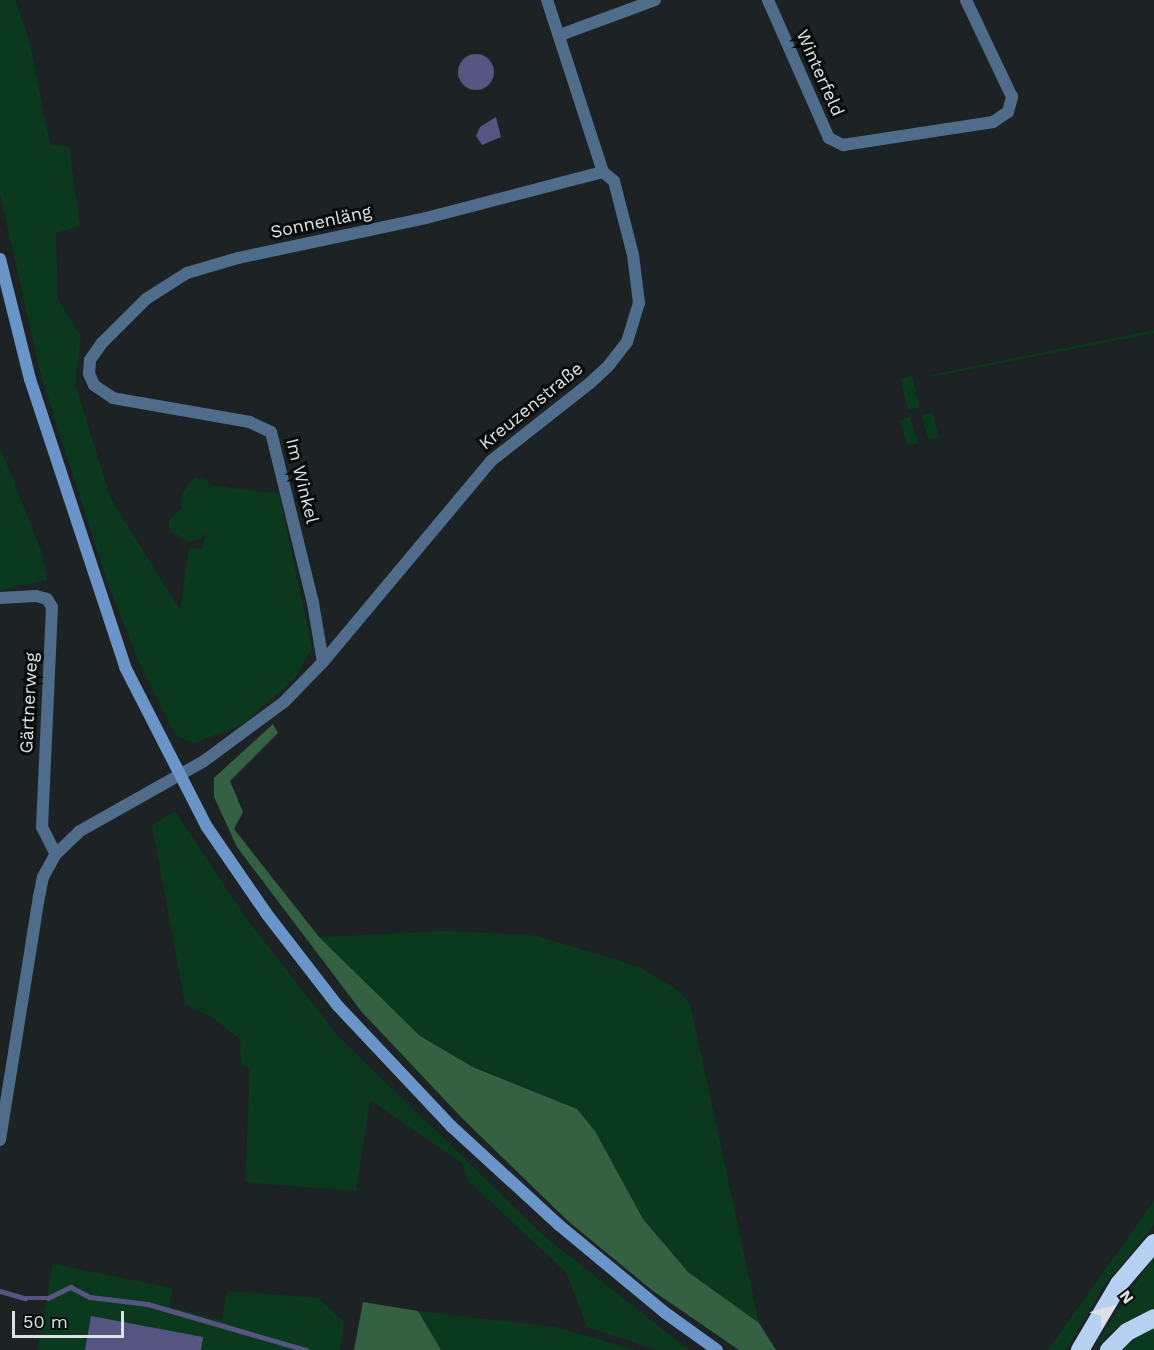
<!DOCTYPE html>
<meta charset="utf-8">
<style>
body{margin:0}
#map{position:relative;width:1154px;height:1350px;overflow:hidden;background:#1d2325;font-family:"Work Sans",sans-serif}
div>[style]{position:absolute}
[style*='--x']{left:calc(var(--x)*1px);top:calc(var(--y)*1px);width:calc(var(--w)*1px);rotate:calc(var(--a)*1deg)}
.green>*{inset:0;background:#0b391d;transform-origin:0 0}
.forest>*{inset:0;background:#336141}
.water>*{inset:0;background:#565481}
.round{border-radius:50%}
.stream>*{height:4.5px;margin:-2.25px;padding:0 2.25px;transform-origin:2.25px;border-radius:2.25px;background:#565481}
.street>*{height:12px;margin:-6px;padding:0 6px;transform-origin:6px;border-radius:6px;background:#506c8b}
.secondary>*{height:12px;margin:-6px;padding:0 6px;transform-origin:6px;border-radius:6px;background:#6995c8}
.highway>*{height:18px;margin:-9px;padding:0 9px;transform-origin:9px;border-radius:9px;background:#b6d1f1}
span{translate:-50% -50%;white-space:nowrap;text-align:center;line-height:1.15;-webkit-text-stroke:6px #090c0d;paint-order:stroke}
.street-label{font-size:18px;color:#dde1e3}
.north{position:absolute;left:1082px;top:1278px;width:60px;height:60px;-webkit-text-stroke:4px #090c0d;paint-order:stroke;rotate:53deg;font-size:16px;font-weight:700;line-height:24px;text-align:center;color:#dde1e3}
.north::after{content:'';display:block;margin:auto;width:21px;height:27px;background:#dde1e3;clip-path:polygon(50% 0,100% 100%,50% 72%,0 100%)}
.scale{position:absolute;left:12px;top:1311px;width:112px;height:27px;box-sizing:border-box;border:3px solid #dde1e3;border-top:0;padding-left:8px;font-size:18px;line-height:21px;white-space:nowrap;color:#dde1e3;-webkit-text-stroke:4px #090c0d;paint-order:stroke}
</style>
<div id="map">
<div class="green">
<div style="clip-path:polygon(0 0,15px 0,29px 40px,50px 144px,69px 147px,80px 226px,56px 233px,58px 300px,81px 336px,75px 384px,111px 499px,180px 610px,189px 548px,203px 549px,205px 532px,201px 539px,190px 542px,169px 531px,169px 519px,181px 509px,182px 495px,189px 483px,196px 477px,208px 481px,209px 485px,279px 494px,312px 648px,295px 678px,242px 725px,194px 743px,176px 736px,139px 662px,108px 584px,41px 375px,0 194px)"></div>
<div style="clip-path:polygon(1154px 330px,1154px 333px,931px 377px,931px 375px)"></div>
<div style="left:912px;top:376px;width:32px;height:12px;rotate:76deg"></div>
<div style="left:932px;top:412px;width:26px;height:11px;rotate:74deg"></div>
<div style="left:910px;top:417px;width:27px;height:11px;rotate:73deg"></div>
<div style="clip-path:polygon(0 447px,42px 553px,47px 580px,0 590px)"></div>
<div style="clip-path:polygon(175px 811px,246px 918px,337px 1035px,544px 1236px,689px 1350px,657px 1350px,587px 1327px,566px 1272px,470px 1183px,462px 1163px,370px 1100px,356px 1191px,245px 1182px,250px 1068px,241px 1066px,240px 1039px,212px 1017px,185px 1004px,152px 825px)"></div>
<div style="clip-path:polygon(445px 931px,533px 935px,611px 958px,641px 968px,679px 991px,690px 1004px,759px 1323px,688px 1272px,643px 1219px,595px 1131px,577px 1109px,473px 1066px,420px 1036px,319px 937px)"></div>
<div style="clip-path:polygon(1154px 1201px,1154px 1225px,1103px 1287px,1066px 1350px,1048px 1350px)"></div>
<div style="clip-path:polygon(1154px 1256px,1154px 1308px,1117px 1327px,1092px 1350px)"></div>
<div style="clip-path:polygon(53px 1264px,172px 1288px,169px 1307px,221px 1320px,228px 1291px,318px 1298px,344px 1322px,340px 1350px,37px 1350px)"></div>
<div style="clip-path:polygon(418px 1311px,556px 1327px,636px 1350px,441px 1350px)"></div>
<div style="clip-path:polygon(1154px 1327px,1154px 1350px,1122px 1350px,1145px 1330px)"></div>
</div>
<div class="forest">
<div style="clip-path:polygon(273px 724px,278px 733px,230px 781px,243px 812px,234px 829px,319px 937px,420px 1036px,473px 1067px,577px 1109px,595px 1131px,643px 1219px,688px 1272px,759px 1323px,776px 1350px,739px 1350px,653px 1291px,568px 1221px,461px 1117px,361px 1011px,237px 847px,214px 797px,214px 778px)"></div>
<div style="clip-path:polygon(363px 1302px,418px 1311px,441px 1350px,354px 1350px)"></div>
</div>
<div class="water">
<div class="round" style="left:458px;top:54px;width:36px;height:36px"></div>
<div style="clip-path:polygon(496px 117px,501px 137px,482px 145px,476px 136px,480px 127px)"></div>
<div style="clip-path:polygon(91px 1316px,203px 1337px,201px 1350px,85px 1350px)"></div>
</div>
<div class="stream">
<div style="--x:0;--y:1291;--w:26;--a:16"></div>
<div style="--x:25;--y:1298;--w:23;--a:0"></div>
<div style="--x:48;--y:1298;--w:25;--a:-26"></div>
<div style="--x:71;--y:1287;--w:21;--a:28"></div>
<div style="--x:90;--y:1297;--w:58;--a:6.9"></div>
<div style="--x:148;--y:1304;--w:165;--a:16.2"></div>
</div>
<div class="street">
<div style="--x:768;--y:0;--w:151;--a:66.2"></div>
<div style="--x:829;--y:138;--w:16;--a:27"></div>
<div style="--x:843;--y:145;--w:152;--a:-8.7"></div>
<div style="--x:993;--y:122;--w:18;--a:-34"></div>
<div style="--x:1008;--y:112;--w:16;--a:-75"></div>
<div style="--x:1012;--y:97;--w:107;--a:-115.4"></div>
<div style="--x:560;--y:35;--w:101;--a:-20.2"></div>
<div style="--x:0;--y:598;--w:36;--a:-3"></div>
<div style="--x:36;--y:596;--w:11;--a:15"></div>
<div style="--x:47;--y:599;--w:9;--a:58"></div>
<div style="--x:52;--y:607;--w:220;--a:92.6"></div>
<div style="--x:42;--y:827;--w:30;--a:63"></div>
<div style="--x:323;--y:662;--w:60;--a:-99.6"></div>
<div style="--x:313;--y:603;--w:176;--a:-103.8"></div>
<div style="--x:271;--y:432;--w:23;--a:-155"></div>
<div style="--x:250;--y:422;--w:139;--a:-170.1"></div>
<div style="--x:113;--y:398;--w:23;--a:-146"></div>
<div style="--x:94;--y:385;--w:12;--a:-114"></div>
<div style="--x:89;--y:374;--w:14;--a:-86"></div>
<div style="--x:90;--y:360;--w:21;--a:-55"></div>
<div style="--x:102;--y:343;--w:62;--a:-45"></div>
<div style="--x:146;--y:299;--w:49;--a:-32.4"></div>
<div style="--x:187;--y:273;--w:53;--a:-16.4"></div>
<div style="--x:238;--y:258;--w:192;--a:-12"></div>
<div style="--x:426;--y:218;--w:183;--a:-14.6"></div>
<div style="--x:0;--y:1140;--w:246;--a:-80.9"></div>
<div style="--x:39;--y:897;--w:20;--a:-79"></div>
<div style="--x:43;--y:877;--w:26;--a:-61"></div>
<div style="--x:56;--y:854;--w:33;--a:-44"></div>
<div style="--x:80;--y:831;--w:142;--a:-29.4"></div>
<div style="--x:204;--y:761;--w:99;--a:-36.4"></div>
<div style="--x:284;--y:702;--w:56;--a:-45.7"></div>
<div style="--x:323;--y:662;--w:262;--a:-50.1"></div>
<div style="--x:491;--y:461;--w:126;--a:-38.2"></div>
<div style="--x:590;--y:383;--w:26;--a:-43"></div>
<div style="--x:609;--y:365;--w:29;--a:-52"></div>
<div style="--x:627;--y:342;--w:41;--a:-72.9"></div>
<div style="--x:639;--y:303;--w:48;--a:-97.1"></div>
<div style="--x:633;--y:255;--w:76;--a:-104.4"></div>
<div style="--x:614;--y:181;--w:14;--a:-141"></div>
<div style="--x:603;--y:172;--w:181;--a:-108"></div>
</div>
<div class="secondary">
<div style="--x:0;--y:259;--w:124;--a:76"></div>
<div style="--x:30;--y:379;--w:303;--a:71.7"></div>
<div style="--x:125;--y:667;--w:180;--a:62.9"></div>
<div style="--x:207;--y:827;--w:104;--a:55.5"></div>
<div style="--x:266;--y:913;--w:118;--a:52.3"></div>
<div style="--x:338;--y:1006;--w:165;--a:46.7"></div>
<div style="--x:451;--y:1126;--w:147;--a:42.5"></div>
<div style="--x:559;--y:1225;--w:136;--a:39.6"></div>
<div style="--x:664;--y:1312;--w:65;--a:35.6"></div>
</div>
<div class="highway">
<div style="--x:1080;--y:1350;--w:77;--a:-59.4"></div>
<div style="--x:1119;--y:1284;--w:54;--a:-49.5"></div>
<div style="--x:1109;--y:1350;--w:25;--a:-45"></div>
<div style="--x:1127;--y:1332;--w:30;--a:-27"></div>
</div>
<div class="street-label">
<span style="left:820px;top:73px;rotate:66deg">Winterfeld</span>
<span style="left:321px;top:222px;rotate:-12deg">Sonnenläng</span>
<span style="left:531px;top:406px;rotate:-39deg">Kreuzenstraße</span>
<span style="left:302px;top:481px;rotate:76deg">Im Winkel</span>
<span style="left:29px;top:703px;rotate:-87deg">Gärtnerweg</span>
</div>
<div class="north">N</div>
<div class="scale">50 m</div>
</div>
